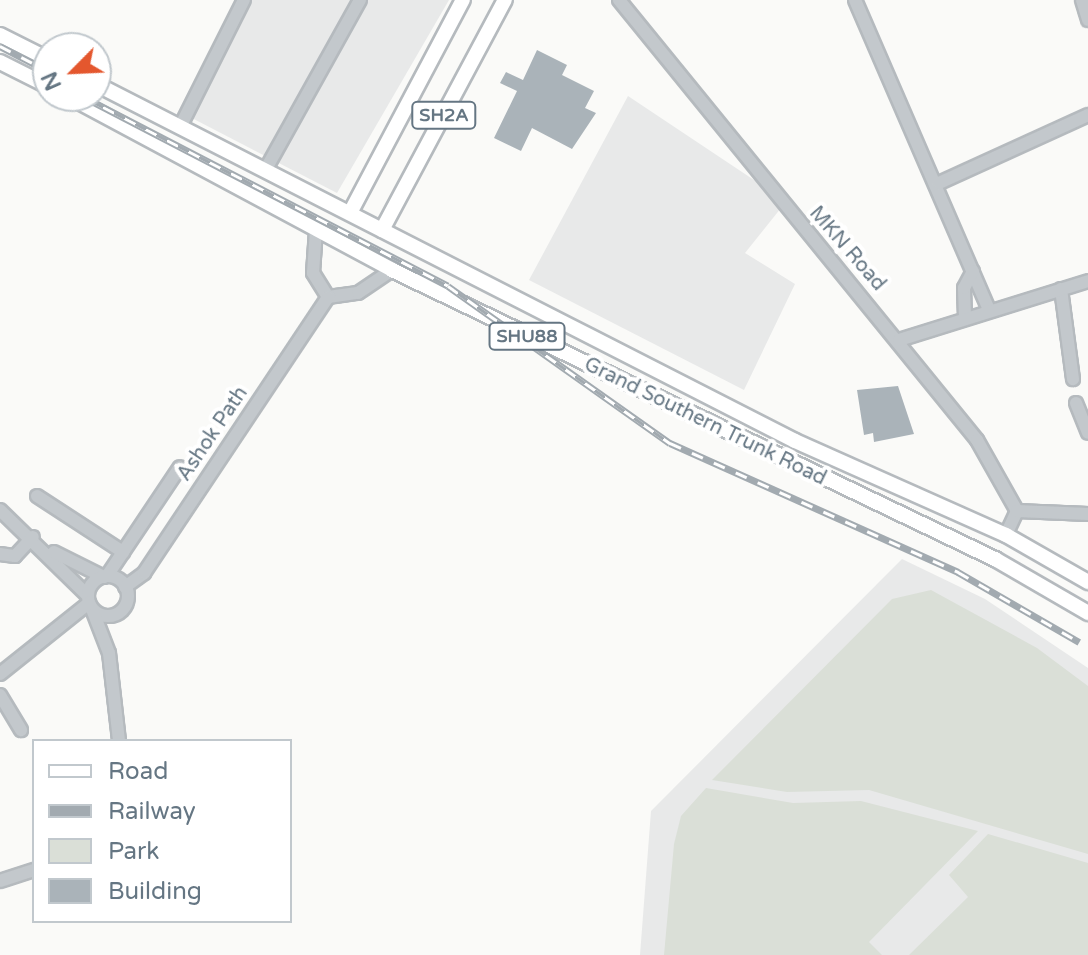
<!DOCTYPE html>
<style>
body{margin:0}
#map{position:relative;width:1088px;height:955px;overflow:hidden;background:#fafaf8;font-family:"Varela Round",sans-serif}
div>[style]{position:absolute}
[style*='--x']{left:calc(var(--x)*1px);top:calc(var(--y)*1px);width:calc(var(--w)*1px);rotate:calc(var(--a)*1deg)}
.built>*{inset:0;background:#e8e9e9}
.green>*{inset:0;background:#dadfd7}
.building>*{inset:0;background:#aab3b9}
.roads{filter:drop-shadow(2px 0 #b5babe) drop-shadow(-2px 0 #b5babe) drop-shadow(0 2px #b5babe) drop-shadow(0 -2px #b5babe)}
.minor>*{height:12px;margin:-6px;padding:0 6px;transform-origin:6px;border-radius:6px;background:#c3c8cc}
.minor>.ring{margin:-6px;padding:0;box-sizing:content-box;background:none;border:12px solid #c3c8cc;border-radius:50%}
.major>*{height:14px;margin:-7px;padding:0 7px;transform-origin:7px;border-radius:7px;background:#fff}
.rail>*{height:7px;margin-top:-3.5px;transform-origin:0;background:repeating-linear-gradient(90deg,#fff 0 12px,#a2aab0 0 24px);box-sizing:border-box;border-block:2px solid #a2aab0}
span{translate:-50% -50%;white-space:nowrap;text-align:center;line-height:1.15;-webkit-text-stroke:8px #fff;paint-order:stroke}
.shield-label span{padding:2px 6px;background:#fff;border:2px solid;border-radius:6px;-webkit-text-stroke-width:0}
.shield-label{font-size:18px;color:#657683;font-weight:700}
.street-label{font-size:20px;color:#657683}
.legend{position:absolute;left:32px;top:739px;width:260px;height:184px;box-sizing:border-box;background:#fff;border:2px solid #c1c8cd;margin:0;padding:10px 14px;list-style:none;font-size:24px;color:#657683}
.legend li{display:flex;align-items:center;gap:16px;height:40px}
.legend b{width:40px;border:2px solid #c1c8cd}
.north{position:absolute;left:32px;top:32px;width:80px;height:80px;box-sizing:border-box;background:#fff;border:2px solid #c1c8cd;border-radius:50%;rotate:246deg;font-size:22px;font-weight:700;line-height:32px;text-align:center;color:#657683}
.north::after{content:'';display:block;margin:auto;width:28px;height:36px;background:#e4572e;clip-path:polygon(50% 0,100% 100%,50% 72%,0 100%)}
</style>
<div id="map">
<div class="built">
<div style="clip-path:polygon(245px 0,449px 0,337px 193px,186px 115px)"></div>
<div style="clip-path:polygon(628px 96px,760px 184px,781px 208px,745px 253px,795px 284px,744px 390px,529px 280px)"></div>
<div style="clip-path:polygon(902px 559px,985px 599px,1088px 668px,1088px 955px,640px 955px,651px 811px)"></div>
</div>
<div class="green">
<div style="clip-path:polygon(931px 590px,1037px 648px,1088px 686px,1088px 854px,869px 790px,787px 792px,712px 780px,892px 599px)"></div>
<div style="clip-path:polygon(706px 788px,793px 803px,861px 801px,978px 831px,869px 942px,882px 955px,664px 955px,674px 844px,681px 816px)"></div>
<div style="clip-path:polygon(988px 834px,1088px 863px,1088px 955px,909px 955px,968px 897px,949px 875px)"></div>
</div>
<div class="building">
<div style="clip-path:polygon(537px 50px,567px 65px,562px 75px,594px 91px,585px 108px,596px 113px,572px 149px,532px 128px,521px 151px,494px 138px,517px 91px,500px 83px,506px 72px,523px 80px)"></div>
<div style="clip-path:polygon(898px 386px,914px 434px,874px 442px,873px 433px,864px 435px,857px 390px)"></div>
</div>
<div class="roads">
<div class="minor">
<div style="--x:619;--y:0;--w:567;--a:50.87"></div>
<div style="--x:977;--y:440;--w:81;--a:60.6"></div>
<div style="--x:1017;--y:511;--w:26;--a:115"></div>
<div style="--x:855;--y:0;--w:337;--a:66.6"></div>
<div style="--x:1082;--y:0;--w:21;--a:73"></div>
<div style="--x:180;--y:127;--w:142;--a:-63.3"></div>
<div style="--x:267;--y:167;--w:191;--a:-60.9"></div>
<div style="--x:939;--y:183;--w:164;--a:-24.5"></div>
<div style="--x:316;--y:230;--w:43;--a:94"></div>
<div style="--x:313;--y:273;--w:28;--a:58"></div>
<div style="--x:328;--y:297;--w:30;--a:-8"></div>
<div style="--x:358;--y:293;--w:41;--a:-34.1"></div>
<div style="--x:1061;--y:289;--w:91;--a:82.4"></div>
<div style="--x:965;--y:317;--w:29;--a:-92"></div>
<div style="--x:964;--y:288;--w:19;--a:-62"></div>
<div style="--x:899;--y:340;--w:198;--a:-17.3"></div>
<div style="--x:1076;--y:403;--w:32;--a:68"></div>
<div style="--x:37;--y:496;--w:103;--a:33.1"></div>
<div style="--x:0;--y:510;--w:123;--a:44.3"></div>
<div style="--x:1017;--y:511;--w:71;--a:2.4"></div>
<div style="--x:54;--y:552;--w:56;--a:26.6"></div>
<div style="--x:0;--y:554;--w:15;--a:8"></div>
<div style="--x:15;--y:556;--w:26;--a:-47"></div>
<div style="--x:107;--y:576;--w:131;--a:-56.2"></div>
<div class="ring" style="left:88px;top:576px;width:28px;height:28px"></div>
<div style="--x:125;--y:587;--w:24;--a:-36"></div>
<div style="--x:144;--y:573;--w:332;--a:-56.3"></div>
<div style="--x:92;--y:609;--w:47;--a:68.9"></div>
<div style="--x:109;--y:653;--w:89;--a:83.5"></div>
<div style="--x:0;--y:674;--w:114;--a:-38.6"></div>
<div style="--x:0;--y:695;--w:41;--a:59"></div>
<div style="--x:0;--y:881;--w:36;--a:-18"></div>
</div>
<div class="major">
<div style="--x:0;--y:35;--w:54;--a:26.6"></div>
<div style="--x:0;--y:62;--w:54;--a:26.6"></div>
<div style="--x:96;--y:84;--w:785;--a:27.05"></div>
<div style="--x:795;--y:441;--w:231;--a:24"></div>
<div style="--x:1006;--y:535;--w:95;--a:29.8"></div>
<div style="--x:68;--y:96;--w:368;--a:28.2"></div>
<div style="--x:392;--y:270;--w:669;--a:25.61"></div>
<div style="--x:995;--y:559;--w:108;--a:30.1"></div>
<div style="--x:350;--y:213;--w:241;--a:-62.1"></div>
<div style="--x:382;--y:230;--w:261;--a:-61.9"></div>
</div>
</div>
<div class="rail">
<div style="--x:0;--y:46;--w:54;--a:27.5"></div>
<div style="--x:82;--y:96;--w:412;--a:27.4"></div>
<div style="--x:448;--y:286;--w:272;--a:35.3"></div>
<div style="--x:670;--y:443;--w:316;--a:24.1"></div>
<div style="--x:958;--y:572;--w:140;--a:30"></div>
</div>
<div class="shield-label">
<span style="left:444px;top:115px">SH2A</span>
<span style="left:527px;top:336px">SHU88</span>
</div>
<div class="street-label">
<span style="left:847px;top:249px;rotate:49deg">MKN Road</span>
<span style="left:705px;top:422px;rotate:26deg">Grand Southern Trunk Road</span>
<span style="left:213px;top:434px;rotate:-56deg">Ashok Path</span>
</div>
<ul class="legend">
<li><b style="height:10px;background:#fff"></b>Road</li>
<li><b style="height:10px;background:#a2aab0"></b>Railway</li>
<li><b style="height:22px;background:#dadfd7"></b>Park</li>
<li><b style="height:22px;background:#aab3b9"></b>Building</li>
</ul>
<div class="north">N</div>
</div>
